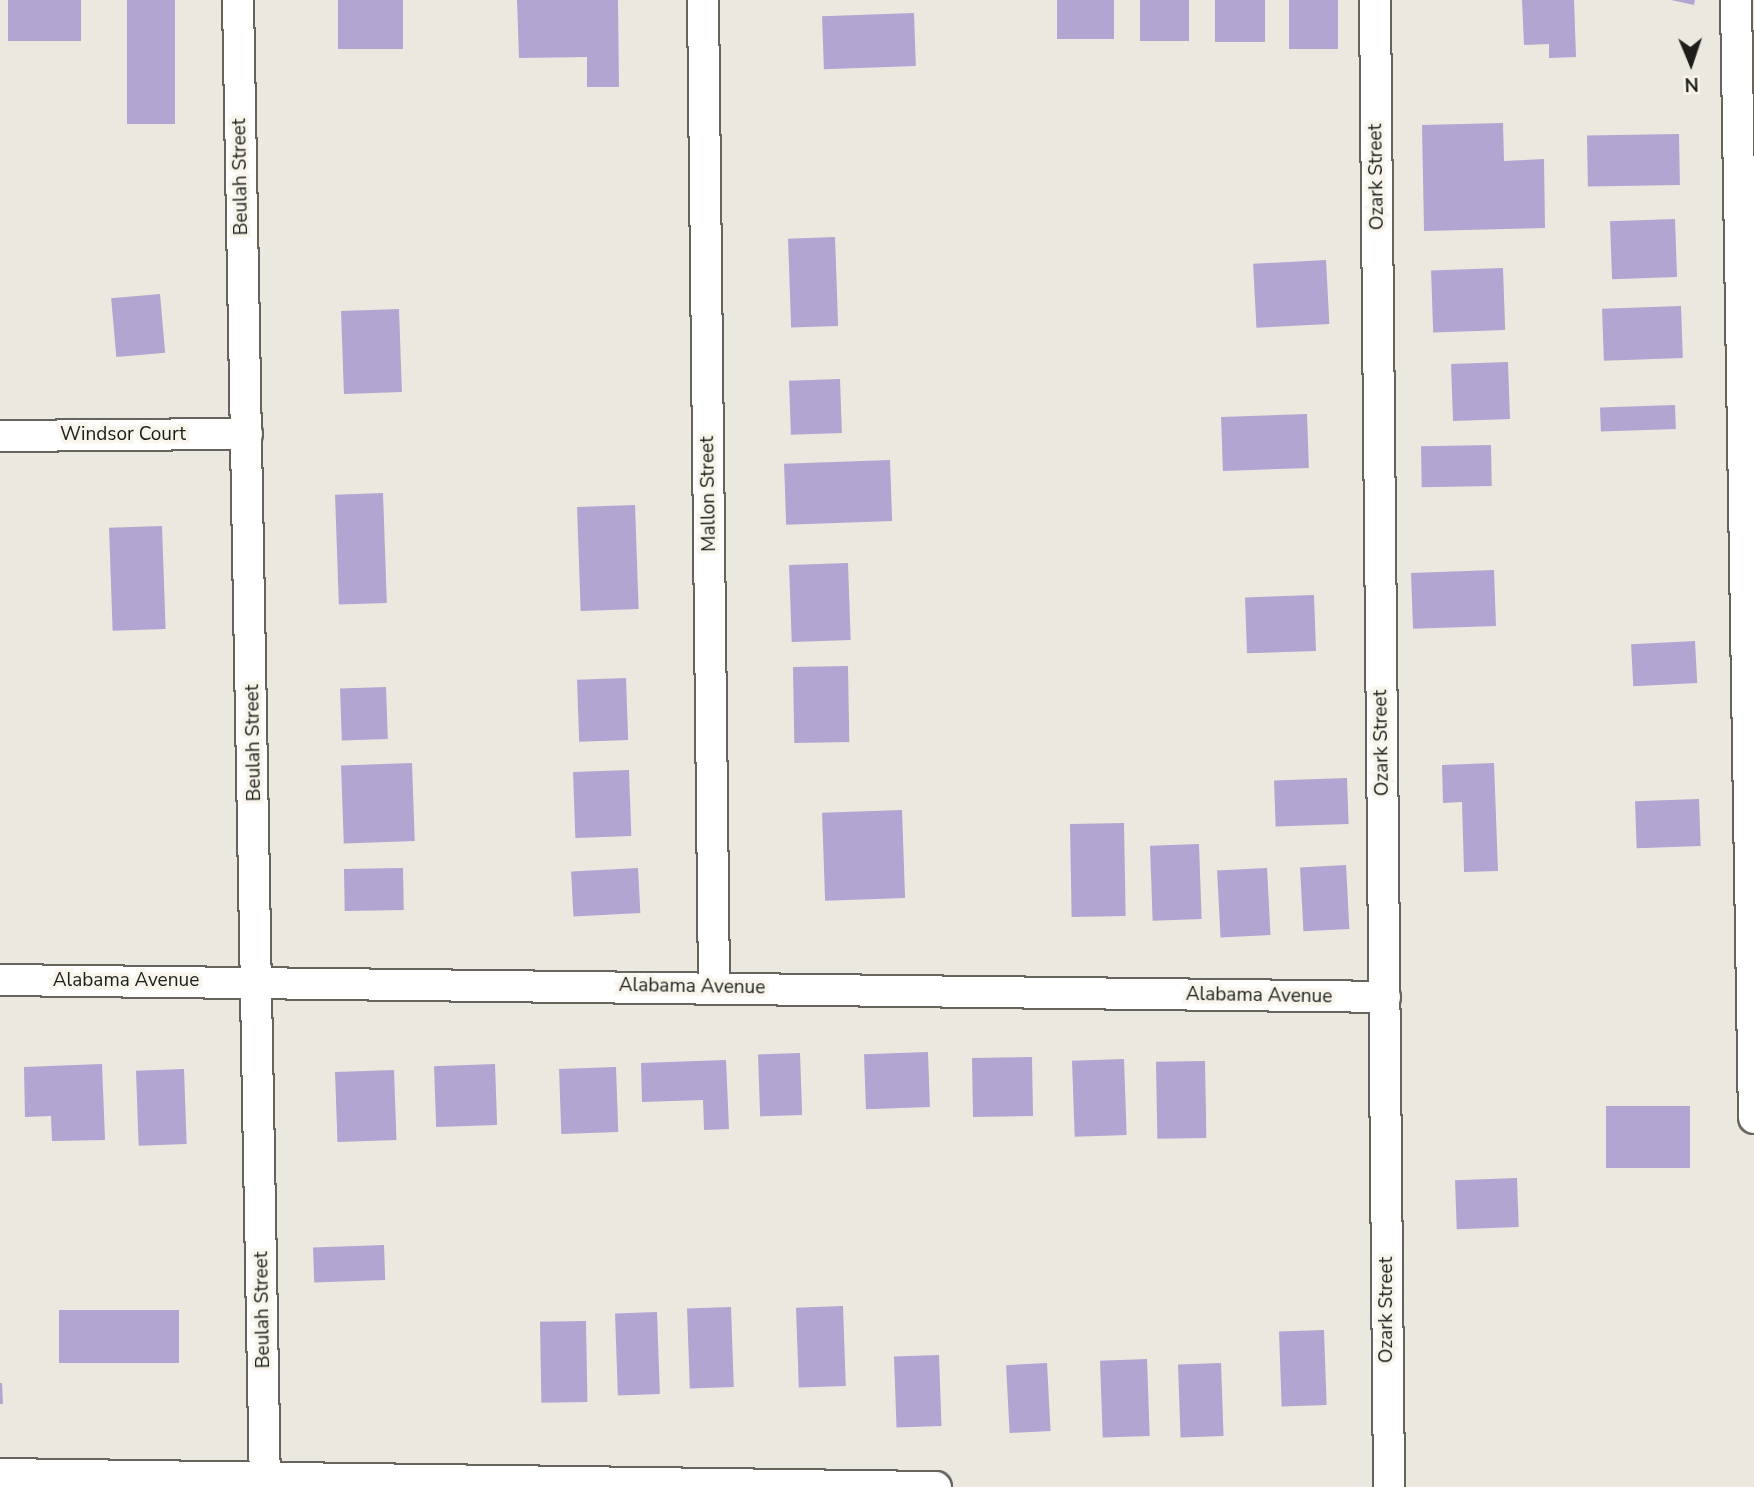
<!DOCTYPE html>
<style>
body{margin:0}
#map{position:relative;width:1754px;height:1487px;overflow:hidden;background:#ebe8df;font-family:"Nunito Sans",sans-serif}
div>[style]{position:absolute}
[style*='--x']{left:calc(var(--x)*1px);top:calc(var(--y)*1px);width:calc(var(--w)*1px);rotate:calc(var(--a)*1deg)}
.building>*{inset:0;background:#b0a6d1;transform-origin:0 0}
.roads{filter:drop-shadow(2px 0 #66645c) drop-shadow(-2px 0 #66645c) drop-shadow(0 2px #66645c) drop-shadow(0 -2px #66645c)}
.minor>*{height:30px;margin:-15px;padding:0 15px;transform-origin:15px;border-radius:15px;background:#fff}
span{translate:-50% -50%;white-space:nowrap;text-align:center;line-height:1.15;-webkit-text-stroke:7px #f8f5ec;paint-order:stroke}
.street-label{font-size:19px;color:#1e1d1a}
.north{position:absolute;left:1656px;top:28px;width:70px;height:70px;-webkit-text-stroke:5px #f8f5ec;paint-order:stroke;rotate:178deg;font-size:19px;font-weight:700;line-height:28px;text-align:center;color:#1e1d1a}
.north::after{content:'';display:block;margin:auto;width:24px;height:32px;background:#1e1d1a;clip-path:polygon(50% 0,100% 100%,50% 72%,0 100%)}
</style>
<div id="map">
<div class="building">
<div style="left:8px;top:0;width:73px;height:41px"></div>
<div style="left:127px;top:0;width:48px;height:124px"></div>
<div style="left:338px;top:0;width:65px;height:49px"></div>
<div style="clip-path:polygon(517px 0,618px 0,619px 87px,587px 87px,587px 57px,519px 58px)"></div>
<div style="left:1057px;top:0;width:57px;height:39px"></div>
<div style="left:1140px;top:0;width:49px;height:41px"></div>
<div style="left:1215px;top:0;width:50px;height:42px"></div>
<div style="left:1289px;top:0;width:49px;height:49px"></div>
<div style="clip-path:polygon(1522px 0,1574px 0,1576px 57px,1549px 58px,1549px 44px,1524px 45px)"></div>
<div style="clip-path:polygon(1671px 0,1695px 0,1694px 5px)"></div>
<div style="left:914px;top:13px;width:53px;height:92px;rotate:88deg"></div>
<div style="clip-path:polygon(1503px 123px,1504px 161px,1544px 159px,1545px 228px,1424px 231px,1422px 125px)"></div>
<div style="left:1679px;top:134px;width:51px;height:92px;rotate:89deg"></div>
<div style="left:1675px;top:219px;width:58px;height:65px;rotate:88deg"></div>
<div style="left:835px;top:237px;width:89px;height:47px;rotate:88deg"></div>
<div style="left:1326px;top:260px;width:64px;height:73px;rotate:87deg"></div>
<div style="left:1503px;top:268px;width:62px;height:72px;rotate:88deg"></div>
<div style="left:160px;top:294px;width:59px;height:49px;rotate:85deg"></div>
<div style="left:1681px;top:306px;width:52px;height:79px;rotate:88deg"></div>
<div style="left:399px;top:309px;width:83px;height:58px;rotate:88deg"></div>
<div style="left:1508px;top:362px;width:57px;height:57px;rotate:88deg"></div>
<div style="left:840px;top:379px;width:54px;height:51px;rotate:88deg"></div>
<div style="left:1675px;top:405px;width:24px;height:75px;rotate:88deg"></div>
<div style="left:1307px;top:414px;width:54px;height:86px;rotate:88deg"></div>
<div style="left:1491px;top:445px;width:41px;height:70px;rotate:89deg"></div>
<div style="left:890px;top:460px;width:61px;height:106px;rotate:88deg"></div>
<div style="left:383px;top:493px;width:110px;height:48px;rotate:88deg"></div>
<div style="left:635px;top:505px;width:104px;height:58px;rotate:88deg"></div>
<div style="left:162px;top:526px;width:103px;height:53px;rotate:88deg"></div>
<div style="left:848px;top:563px;width:77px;height:59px;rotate:88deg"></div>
<div style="left:1494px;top:570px;width:56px;height:83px;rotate:88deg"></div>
<div style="left:1314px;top:595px;width:56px;height:69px;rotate:88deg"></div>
<div style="left:1695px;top:641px;width:42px;height:64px;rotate:87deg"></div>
<div style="left:848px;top:666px;width:76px;height:55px;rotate:89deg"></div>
<div style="left:626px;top:678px;width:62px;height:49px;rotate:88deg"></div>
<div style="left:386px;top:687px;width:52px;height:46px;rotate:88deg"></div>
<div style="left:412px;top:763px;width:78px;height:71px;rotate:88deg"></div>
<div style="clip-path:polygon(1494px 763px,1498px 871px,1464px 872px,1462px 802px,1443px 803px,1442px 765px)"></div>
<div style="left:629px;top:770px;width:66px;height:56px;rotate:88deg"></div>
<div style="left:1347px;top:778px;width:46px;height:73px;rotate:88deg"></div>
<div style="left:1699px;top:799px;width:47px;height:64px;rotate:88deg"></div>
<div style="left:902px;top:810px;width:88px;height:80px;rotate:88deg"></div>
<div style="left:1124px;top:823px;width:93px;height:54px;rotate:89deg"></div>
<div style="left:1199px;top:844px;width:75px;height:49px;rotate:88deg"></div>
<div style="left:1346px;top:865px;width:64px;height:46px;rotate:87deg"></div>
<div style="left:403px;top:868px;width:42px;height:59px;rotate:89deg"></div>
<div style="left:638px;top:868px;width:45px;height:67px;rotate:87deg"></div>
<div style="left:1267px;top:868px;width:67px;height:50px;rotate:87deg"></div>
<div style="left:928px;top:1052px;width:55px;height:64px;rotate:88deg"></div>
<div style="left:800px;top:1053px;width:62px;height:42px;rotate:88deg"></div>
<div style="left:1032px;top:1057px;width:59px;height:60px;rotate:89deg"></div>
<div style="left:1124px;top:1059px;width:76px;height:52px;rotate:88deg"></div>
<div style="clip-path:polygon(726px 1060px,729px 1129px,704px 1130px,703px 1100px,642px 1102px,641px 1063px)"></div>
<div style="left:1205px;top:1061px;width:77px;height:49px;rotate:89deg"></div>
<div style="clip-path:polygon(102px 1064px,105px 1140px,52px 1141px,51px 1116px,25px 1117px,24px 1067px)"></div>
<div style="left:495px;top:1064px;width:61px;height:61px;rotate:88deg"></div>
<div style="left:616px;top:1067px;width:65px;height:57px;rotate:88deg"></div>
<div style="left:184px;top:1069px;width:75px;height:48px;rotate:88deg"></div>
<div style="left:394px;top:1070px;width:70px;height:59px;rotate:88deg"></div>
<div style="left:1690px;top:1106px;width:62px;height:84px;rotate:90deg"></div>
<div style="left:1517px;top:1178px;width:49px;height:62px;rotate:88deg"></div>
<div style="left:384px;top:1245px;width:35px;height:71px;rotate:88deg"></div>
<div style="left:843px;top:1306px;width:80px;height:47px;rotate:88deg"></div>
<div style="left:731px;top:1307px;width:80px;height:44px;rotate:88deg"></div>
<div style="left:179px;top:1310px;width:53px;height:120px;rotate:90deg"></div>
<div style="left:657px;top:1312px;width:82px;height:42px;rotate:88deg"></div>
<div style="left:586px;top:1321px;width:81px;height:46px;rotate:89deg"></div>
<div style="left:1324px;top:1330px;width:75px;height:45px;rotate:88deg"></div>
<div style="left:939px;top:1355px;width:71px;height:45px;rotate:88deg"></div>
<div style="left:1147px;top:1359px;width:77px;height:47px;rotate:88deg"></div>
<div style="left:1047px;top:1363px;width:68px;height:41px;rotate:87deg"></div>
<div style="left:1221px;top:1363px;width:73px;height:43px;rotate:88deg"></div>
<div style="clip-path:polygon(0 1383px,2px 1383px,3px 1404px,0 1404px)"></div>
</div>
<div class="roads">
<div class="minor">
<div style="--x:238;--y:0;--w:1487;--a:88.96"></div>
<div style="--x:703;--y:0;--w:987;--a:89.36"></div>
<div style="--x:1375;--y:0;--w:1487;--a:89.46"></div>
<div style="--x:1736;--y:0;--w:1118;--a:89.08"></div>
<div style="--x:0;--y:436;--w:247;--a:-0.5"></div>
<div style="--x:0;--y:980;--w:1385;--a:0.7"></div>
<div style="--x:0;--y:1474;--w:936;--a:0.8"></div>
</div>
</div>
<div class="street-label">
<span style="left:241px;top:177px;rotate:-91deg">Beulah Street</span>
<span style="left:1377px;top:177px;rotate:-91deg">Ozark Street</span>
<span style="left:123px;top:435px">Windsor Court</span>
<span style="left:709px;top:494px;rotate:-91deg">Mallon Street</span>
<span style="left:254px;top:743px;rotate:-91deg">Beulah Street</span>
<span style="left:1382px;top:743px;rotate:-91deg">Ozark Street</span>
<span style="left:126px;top:981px">Alabama Avenue</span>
<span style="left:692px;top:987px;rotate:1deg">Alabama Avenue</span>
<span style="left:1259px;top:996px;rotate:1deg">Alabama Avenue</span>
<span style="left:263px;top:1310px;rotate:-91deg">Beulah Street</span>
<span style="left:1387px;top:1310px;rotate:-90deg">Ozark Street</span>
</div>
<div class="north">N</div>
</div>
